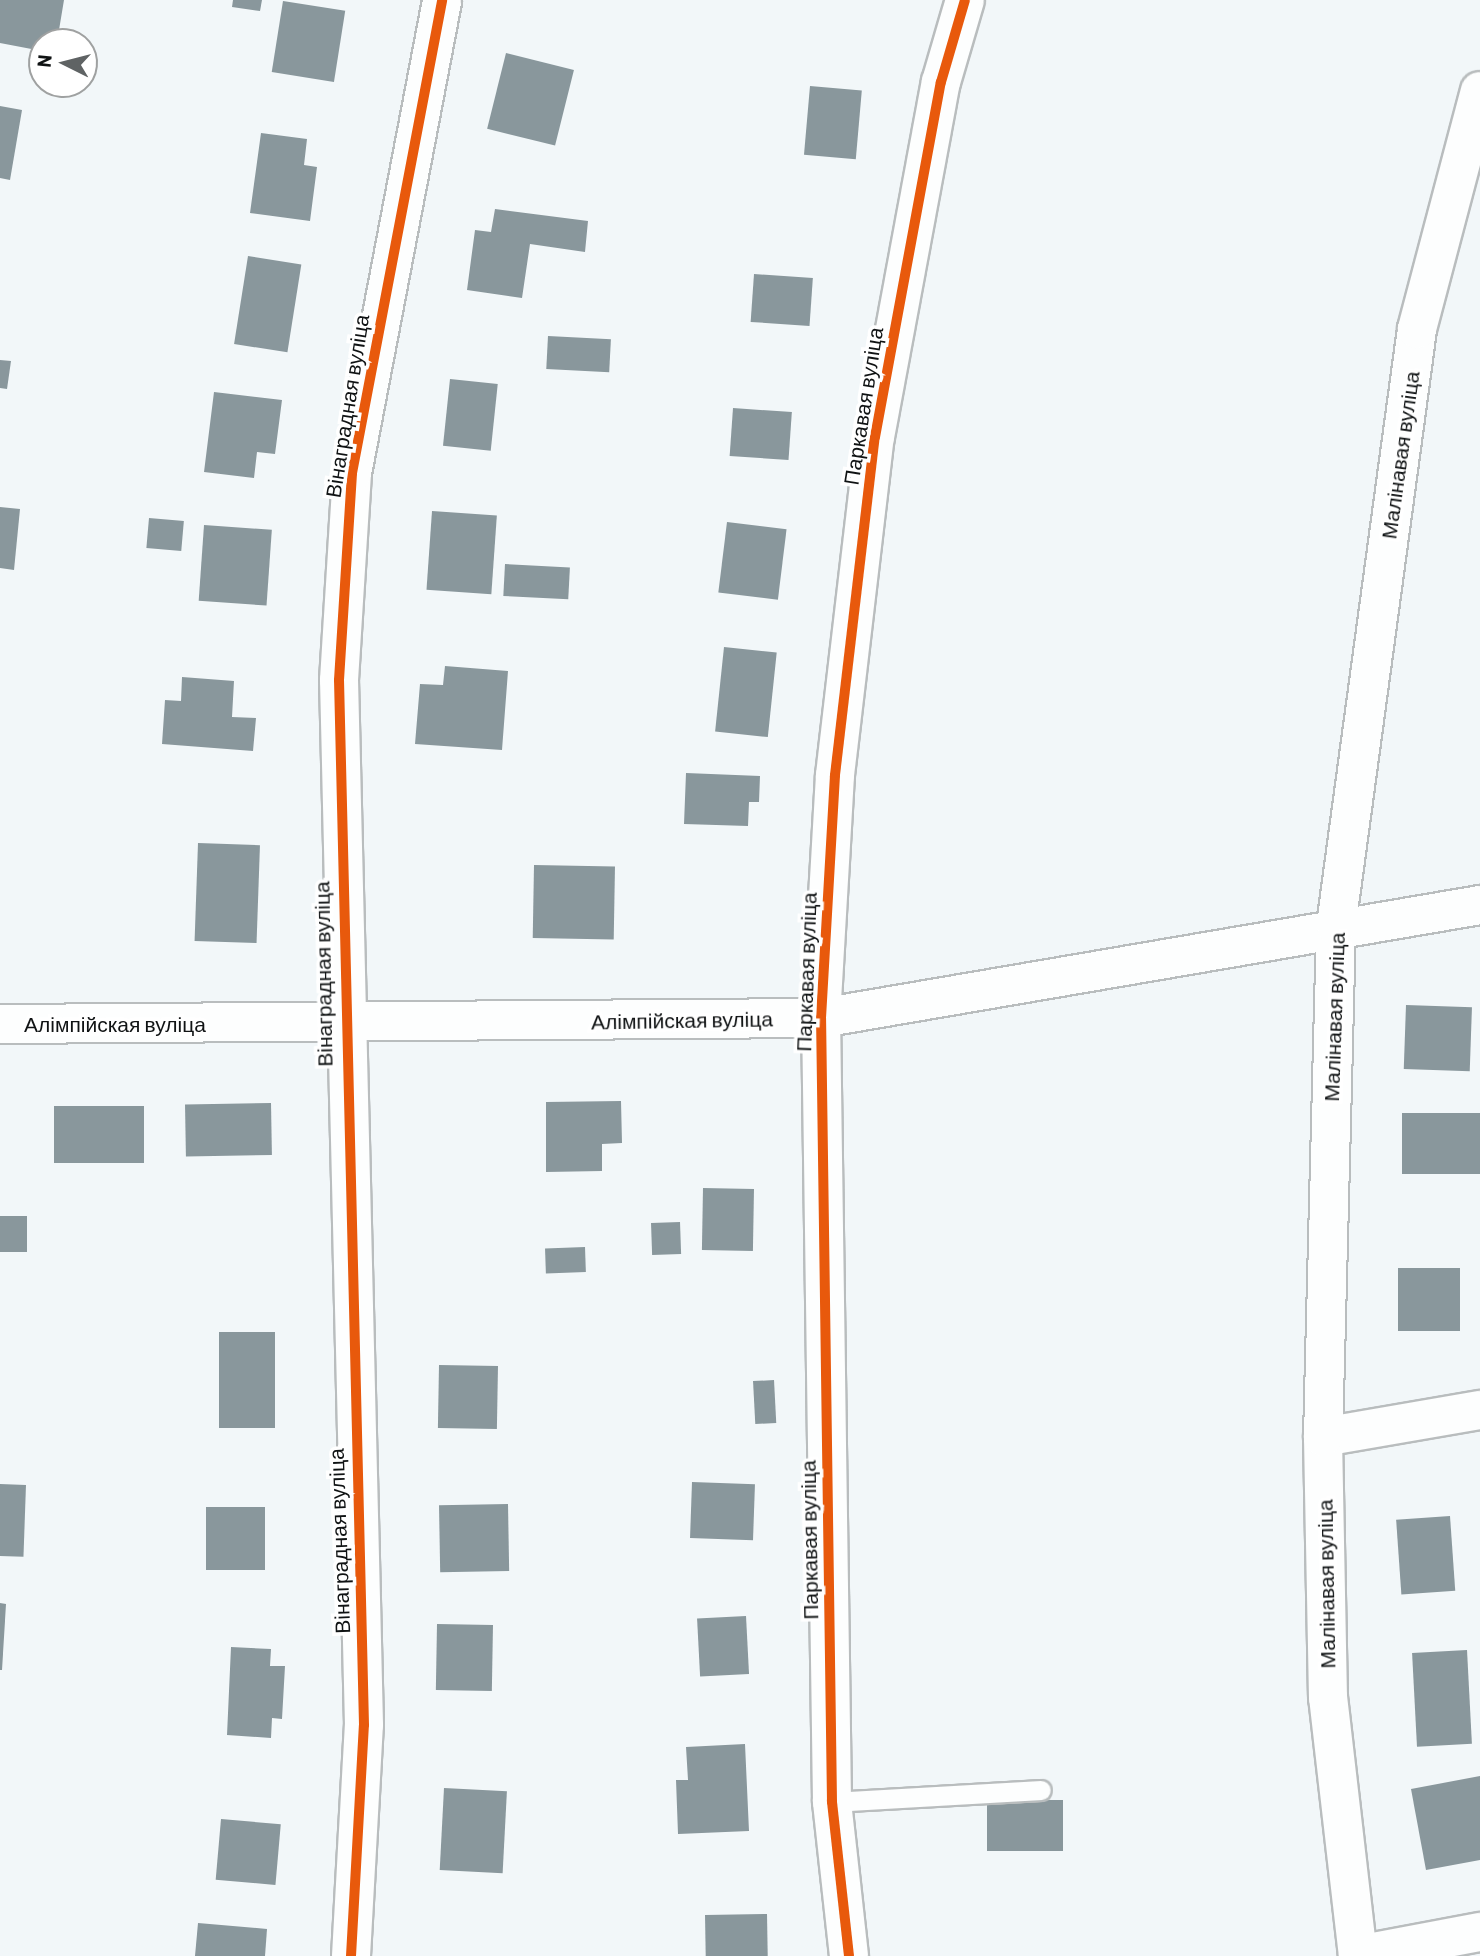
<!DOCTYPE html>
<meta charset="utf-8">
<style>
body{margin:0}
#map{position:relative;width:1480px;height:1956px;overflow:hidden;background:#f2f7f9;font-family:Barlow,sans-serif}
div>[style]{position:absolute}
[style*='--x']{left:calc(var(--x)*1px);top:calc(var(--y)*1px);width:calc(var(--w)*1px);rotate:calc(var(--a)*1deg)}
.building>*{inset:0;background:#89979c;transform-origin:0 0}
.roads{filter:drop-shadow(2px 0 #b9bdbe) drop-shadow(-2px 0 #b9bdbe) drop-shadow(0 2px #b9bdbe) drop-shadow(0 -2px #b9bdbe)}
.service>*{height:19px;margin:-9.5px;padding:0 9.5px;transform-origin:9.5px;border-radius:9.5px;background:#fdfefe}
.minor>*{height:38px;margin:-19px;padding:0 19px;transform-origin:19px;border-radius:19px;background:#fdfefe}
.cycleway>*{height:10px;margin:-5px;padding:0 5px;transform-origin:5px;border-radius:5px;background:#e8590c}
span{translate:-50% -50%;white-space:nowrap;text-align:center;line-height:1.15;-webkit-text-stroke:7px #fff;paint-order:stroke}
.street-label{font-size:21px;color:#101314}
.north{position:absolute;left:28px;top:28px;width:70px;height:70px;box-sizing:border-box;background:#fff;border:2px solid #9fa1a1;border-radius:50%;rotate:276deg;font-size:19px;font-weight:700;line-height:28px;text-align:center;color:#101314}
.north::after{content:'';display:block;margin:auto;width:24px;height:32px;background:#5f6364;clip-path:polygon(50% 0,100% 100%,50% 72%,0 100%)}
</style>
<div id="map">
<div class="building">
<div style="clip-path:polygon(0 0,64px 0,57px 42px,42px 42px,42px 51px,0 43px)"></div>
<div style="clip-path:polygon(233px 0,262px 0,260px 11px,232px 7px)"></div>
<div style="left:283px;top:1px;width:63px;height:72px;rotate:9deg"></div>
<div style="left:506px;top:53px;width:70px;height:78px;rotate:14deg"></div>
<div style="left:810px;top:86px;width:52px;height:69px;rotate:5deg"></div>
<div style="clip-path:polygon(0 106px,22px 110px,10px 180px,0 178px)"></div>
<div style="clip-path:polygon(261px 133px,307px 139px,304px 165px,317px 167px,310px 221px,250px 213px)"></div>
<div style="clip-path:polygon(495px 209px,588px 221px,585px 252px,530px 244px,522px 298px,467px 290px,475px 230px,491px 232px)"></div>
<div style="left:248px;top:256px;width:54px;height:89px;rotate:9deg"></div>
<div style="left:754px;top:274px;width:59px;height:48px;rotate:4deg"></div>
<div style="left:548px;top:336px;width:63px;height:33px;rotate:3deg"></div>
<div style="clip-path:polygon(0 360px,11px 361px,7px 389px,0 388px)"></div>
<div style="left:450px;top:379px;width:48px;height:67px;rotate:6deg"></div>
<div style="clip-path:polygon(214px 392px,282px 400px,275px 454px,257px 452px,254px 478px,204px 472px)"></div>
<div style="left:733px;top:408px;width:59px;height:48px;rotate:4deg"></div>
<div style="clip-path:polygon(0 507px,20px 509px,14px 570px,0 568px)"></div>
<div style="left:432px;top:511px;width:65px;height:79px;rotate:4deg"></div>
<div style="left:149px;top:518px;width:35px;height:30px;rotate:5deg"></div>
<div style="left:727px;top:522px;width:60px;height:71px;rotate:7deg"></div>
<div style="left:204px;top:525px;width:68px;height:76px;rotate:4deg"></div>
<div style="left:505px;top:564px;width:65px;height:32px;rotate:3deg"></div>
<div style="left:724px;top:647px;width:53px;height:85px;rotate:6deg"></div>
<div style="clip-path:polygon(445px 666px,508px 671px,502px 750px,415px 744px,420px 684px,443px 685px)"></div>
<div style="clip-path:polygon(182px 677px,234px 681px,232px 717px,256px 718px,253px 751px,162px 744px,165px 700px,181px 701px)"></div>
<div style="clip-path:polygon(686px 773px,760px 776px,759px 802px,749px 802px,748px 826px,684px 824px)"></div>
<div style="left:198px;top:843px;width:62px;height:98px;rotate:2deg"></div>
<div style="left:534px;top:865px;width:81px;height:73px;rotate:1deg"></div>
<div style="left:1406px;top:1005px;width:66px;height:64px;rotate:2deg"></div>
<div style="clip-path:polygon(621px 1101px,622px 1143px,602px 1144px,602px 1171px,546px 1172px,546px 1102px)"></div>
<div style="left:271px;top:1103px;width:52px;height:86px;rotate:89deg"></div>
<div style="left:54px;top:1106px;width:90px;height:57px"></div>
<div style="left:1480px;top:1113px;width:61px;height:78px;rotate:90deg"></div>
<div style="left:703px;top:1188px;width:51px;height:62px;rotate:1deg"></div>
<div style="left:0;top:1216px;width:27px;height:36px"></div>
<div style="left:680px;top:1222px;width:32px;height:29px;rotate:88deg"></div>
<div style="left:585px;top:1247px;width:25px;height:40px;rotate:88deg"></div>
<div style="left:1398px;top:1268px;width:62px;height:63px"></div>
<div style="left:219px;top:1332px;width:56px;height:96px"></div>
<div style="left:439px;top:1365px;width:59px;height:63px;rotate:1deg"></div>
<div style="left:774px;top:1380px;width:43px;height:21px;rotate:87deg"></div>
<div style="left:692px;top:1482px;width:63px;height:56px;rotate:2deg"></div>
<div style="left:0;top:1484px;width:26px;height:72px;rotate:2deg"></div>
<div style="left:508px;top:1504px;width:67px;height:69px;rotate:89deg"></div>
<div style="left:206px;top:1507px;width:59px;height:63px"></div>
<div style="left:1450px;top:1516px;width:75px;height:54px;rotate:86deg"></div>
<div style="clip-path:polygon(0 1603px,6px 1604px,2px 1670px,0 1670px)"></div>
<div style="left:746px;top:1616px;width:58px;height:49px;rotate:87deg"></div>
<div style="left:437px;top:1624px;width:56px;height:66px;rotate:1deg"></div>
<div style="clip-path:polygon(231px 1647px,271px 1649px,270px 1666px,285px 1666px,282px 1719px,272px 1718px,271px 1738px,227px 1735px)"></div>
<div style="left:1467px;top:1650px;width:94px;height:55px;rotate:87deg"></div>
<div style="clip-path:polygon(745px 1744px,749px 1831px,678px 1834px,676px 1780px,688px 1780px,686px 1747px)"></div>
<div style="clip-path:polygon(1480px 1776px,1480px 1860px,1426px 1870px,1411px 1789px)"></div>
<div style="left:444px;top:1788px;width:63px;height:82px;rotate:3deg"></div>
<div style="left:1063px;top:1800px;width:51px;height:76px;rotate:90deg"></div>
<div style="left:221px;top:1819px;width:60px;height:61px;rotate:5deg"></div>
<div style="left:767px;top:1914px;width:42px;height:62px;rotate:89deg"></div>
<div style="clip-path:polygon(198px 1923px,267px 1929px,265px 1956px,195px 1956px)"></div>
</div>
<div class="roads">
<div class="service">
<div style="--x:832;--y:1802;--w:209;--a:-3.3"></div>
</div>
<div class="minor">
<div style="--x:0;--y:1024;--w:821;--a:-0.42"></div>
<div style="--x:821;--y:1018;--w:669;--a:-9.73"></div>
<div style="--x:1323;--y:1437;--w:159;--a:-9.8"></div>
<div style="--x:1358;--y:1955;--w:124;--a:-10.7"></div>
<div style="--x:351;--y:1956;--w:231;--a:-86.8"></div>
<div style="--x:364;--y:1725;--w:1045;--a:-91.37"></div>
<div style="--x:339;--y:680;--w:207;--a:-86.4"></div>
<div style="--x:352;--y:473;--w:481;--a:-79.2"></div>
<div style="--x:849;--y:1956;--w:155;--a:-96.3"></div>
<div style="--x:832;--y:1802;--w:784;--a:-90.8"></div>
<div style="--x:821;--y:1018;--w:243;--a:-86.7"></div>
<div style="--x:835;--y:775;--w:340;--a:-83.3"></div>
<div style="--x:875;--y:437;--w:361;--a:-79.5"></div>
<div style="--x:941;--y:82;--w:85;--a:-73.7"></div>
<div style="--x:1358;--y:1956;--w:260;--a:-96.6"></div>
<div style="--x:1328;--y:1698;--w:261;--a:-91.1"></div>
<div style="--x:1323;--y:1437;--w:511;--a:-88.54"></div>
<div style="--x:1336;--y:926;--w:602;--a:-82.27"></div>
<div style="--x:1417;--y:329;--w:246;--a:-75.2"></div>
</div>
</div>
<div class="cycleway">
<div style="--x:351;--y:1956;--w:231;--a:-86.8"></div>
<div style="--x:364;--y:1725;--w:1045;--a:-91.37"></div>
<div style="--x:339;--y:680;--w:207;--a:-86.4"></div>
<div style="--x:352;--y:473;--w:481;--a:-79.2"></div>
<div style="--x:849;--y:1956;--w:155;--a:-96.3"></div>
<div style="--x:832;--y:1802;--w:784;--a:-90.8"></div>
<div style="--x:821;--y:1018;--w:243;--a:-86.7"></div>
<div style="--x:835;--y:775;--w:340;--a:-83.3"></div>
<div style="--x:875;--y:437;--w:361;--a:-79.5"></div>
<div style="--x:941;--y:82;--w:85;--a:-73.7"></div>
</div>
<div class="street-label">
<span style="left:347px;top:406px;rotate:-81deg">Вінаградная вуліца</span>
<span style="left:863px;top:406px;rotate:-81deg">Паркавая вуліца</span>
<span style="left:1400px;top:455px;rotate:-82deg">Малінавая вуліца</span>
<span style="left:806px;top:972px;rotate:-88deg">Паркавая вуліца</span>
<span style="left:323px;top:974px;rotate:-91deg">Вінаградная вуліца</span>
<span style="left:1334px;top:1017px;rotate:-88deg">Малінавая вуліца</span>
<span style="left:682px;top:1020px;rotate:-1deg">Алімпійская вуліца</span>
<span style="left:115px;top:1024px">Алімпійская вуліца</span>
<span style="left:809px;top:1540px;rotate:-91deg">Паркавая вуліца</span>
<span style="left:339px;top:1541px;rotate:-92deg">Вінаградная вуліца</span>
<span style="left:1326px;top:1584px;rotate:-91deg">Малінавая вуліца</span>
</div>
<div class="north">N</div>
</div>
